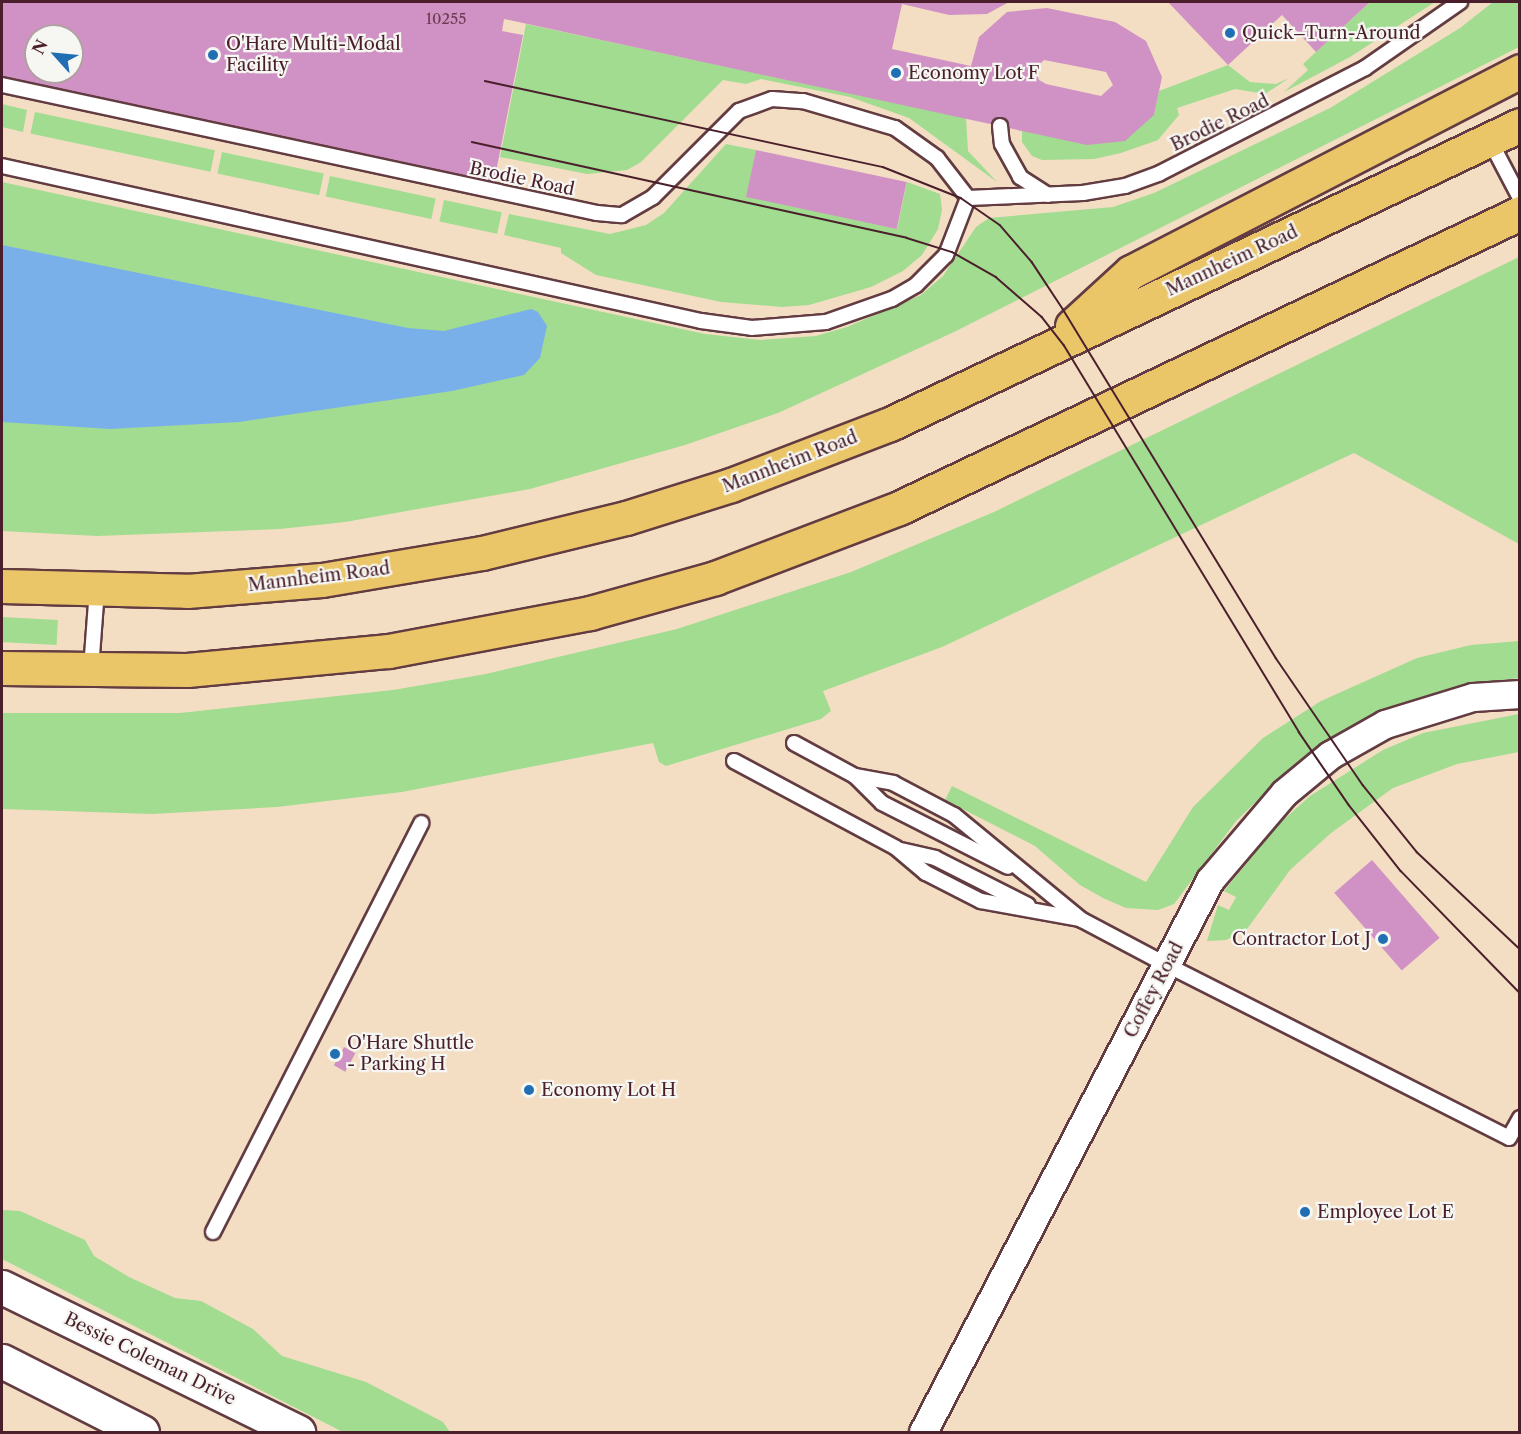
<!DOCTYPE html>
<meta charset="utf-8">
<style>
body{margin:0}
#map{position:relative;width:1521px;height:1434px;overflow:hidden;background:#f3dec3;font-family:"Libre Caslon Text",serif}
div>[style]{position:absolute}
[style*='--x']{left:calc(var(--x)*1px);top:calc(var(--y)*1px);width:calc(var(--w)*1px);rotate:calc(var(--a)*1deg)}
.green>*{inset:0;background:#a1dc90;transform-origin:0 0}
.water>*{inset:0;background:#7ab0e9}
.building>*{inset:0;background:#d092c4;transform-origin:0 0}
.roads{filter:drop-shadow(2px 0 #633c42) drop-shadow(-2px 0 #633c42) drop-shadow(0 2px #633c42) drop-shadow(0 -2px #633c42)}
.service>*{height:14px;margin:-7px;padding:0 7px;transform-origin:7px;border-radius:7px;background:#fff}
.minor>*{height:27px;margin:-13.5px;padding:0 13.5px;transform-origin:13.5px;border-radius:13.5px;background:#fff}
.tertiary>*{height:33px;margin:-16.5px;padding:0 16.5px;transform-origin:16.5px;border-radius:16.5px;background:#fff}
.primary>*{height:33px;margin:-16.5px;padding:0 16.5px;transform-origin:16.5px;border-radius:16.5px;background:#ebc669}
.tram>*{height:1.5px;margin:-0.75px;padding:0 0.75px;transform-origin:0.75px;border-radius:0.75px;background:#4a1f2b}
.dots>*{width:16px;height:16px;translate:-50% -50%;box-sizing:border-box;border:3px solid #f6f6f2;border-radius:50%}
span{translate:-50% -50%;white-space:nowrap;text-align:center;line-height:1.15;-webkit-text-stroke:4.5px #f6f6f2;paint-order:stroke}
.number-label{font-size:15px;color:#6c3c51}
.number-label span{-webkit-text-stroke-width:0}
.poi-label{font-size:18px;color:#4a1f2b}
.left{translate:0 -50%;text-align:left}
.right{translate:-100% -50%;text-align:right}
.street-label{font-size:18px;color:#4a1f2b}
.frame{position:absolute;inset:0;border:3px solid #4a1f2b;pointer-events:none}
.north{position:absolute;left:24px;top:24px;width:60px;height:60px;box-sizing:border-box;background:#f6f6f2;border:2px solid #b1a0a2;border-radius:50%;rotate:297deg;font-size:16px;font-weight:700;line-height:24px;text-align:center;color:#4a1f2b}
.north::after{content:'';display:block;margin:auto;width:21px;height:27px;background:#1f6fb2;clip-path:polygon(50% 0,100% 100%,50% 72%,0 100%)}
</style>
<div id="map">
<div class="green">
<div style="clip-path:polygon(1370px 2px,1435px 2px,1350px 57px,1284px 92px,1308px 70px,1303px 64px)"></div>
<div style="clip-path:polygon(1493px 2px,1519px 2px,1519px 47px,954px 332px,778px 413px,685px 445px,530px 489px,345px 522px,280px 529px,97px 536px,2px 531px,2px 182px,705px 334px,760px 340px,816px 336px,847px 327px,921px 295px,943px 276px,976px 227px,989px 218px,1113px 207px,1154px 193px,1330px 108px,1460px 28px)"></div>
<div style="clip-path:polygon(526px 24px,966px 118px,968px 151px,997px 182px,909px 118px,850px 97px,761px 79px,746px 84px,723px 80px,641px 162px,627px 170px,587px 174px,500px 157px)"></div>
<div style="clip-path:polygon(1228px 65px,1250px 82px,1276px 84px,1289px 78px,1265px 94px,1235px 89px,1177px 108px,1179px 115px,1158px 140px,1121px 153px,1094px 159px,1042px 160px,1032px 156px,1022px 142px,1022px 130px,1154px 115px,1159px 91px)"></div>
<div style="clip-path:polygon(2px 104px,27px 110px,23px 132px,2px 127px)"></div>
<div style="left:35px;top:112px;width:184px;height:22px;rotate:12deg"></div>
<div style="clip-path:polygon(726px 144px,756px 150px,747px 196px,897px 229px,907px 182px,940px 194px,942px 210px,938px 229px,922px 255px,903px 271px,871px 287px,809px 305px,782px 307px,721px 302px,596px 275px,561px 253px,561px 248px,504px 235px,509px 214px,610px 234px,646px 225px,664px 213px)"></div>
<div style="left:222px;top:152px;width:104px;height:22px;rotate:12deg"></div>
<div style="left:330px;top:176px;width:108px;height:21px;rotate:12deg"></div>
<div style="left:444px;top:200px;width:59px;height:22px;rotate:12deg"></div>
<div style="clip-path:polygon(1519px 257px,1519px 544px,1354px 453px,942px 647px,823px 691px,831px 711px,821px 719px,666px 766px,659px 762px,653px 743px,402px 792px,277px 807px,152px 814px,2px 809px,2px 713px,180px 713px,393px 690px,486px 674px,677px 629px,851px 572px,994px 512px)"></div>
<div style="left:2px;top:617px;width:56px;height:25px;rotate:3deg"></div>
<div style="clip-path:polygon(1519px 641px,1519px 678px,1471px 684px,1401px 704px,1366px 718px,1293px 766px,1236px 821px,1174px 904px,1158px 910px,1126px 908px,1103px 898px,1080px 885px,1035px 846px,945px 800px,952px 786px,1146px 882px,1193px 807px,1263px 738px,1321px 701px,1417px 658px,1471px 645px)"></div>
<div style="clip-path:polygon(1519px 714px,1519px 752px,1457px 764px,1393px 788px,1331px 833px,1290px 870px,1247px 929px,1226px 940px,1207px 941px,1218px 905px,1229px 910px,1236px 897px,1224px 891px,1279px 824px,1310px 796px,1383px 750px,1423px 733px)"></div>
<div style="clip-path:polygon(2px 1210px,20px 1211px,85px 1240px,94px 1256px,129px 1277px,175px 1298px,201px 1301px,253px 1329px,282px 1356px,366px 1382px,443px 1422px,450px 1432px,343px 1432px,2px 1259px)"></div>
</div>
<div class="water">
<div style="clip-path:polygon(2px 245px,408px 328px,444px 331px,531px 309px,538px 312px,547px 326px,540px 358px,524px 375px,452px 391px,239px 422px,110px 429px,2px 422px)"></div>
</div>
<div class="building">
<div style="clip-path:polygon(evenodd,2px 2px,1009px 2px,987px 14px,949px 15px,902px 4px,892px 49px,971px 66px,979px 37px,1007px 12px,1047px 8px,1115px 22px,1146px 41px,1162px 77px,1154px 115px,1125px 141px,1087px 145px,504px 19px,502px 31px,523px 35px,493px 187px,2px 81px,2px 2px,36px 36px,72px 36px,72px 72px,36px 72px,36px 36px,2px 2px,1044px 60px,1106px 72px,1113px 85px,1101px 96px,1046px 84px,1039px 80px,1035px 69px,1044px 60px)"></div>
<div style="clip-path:polygon(1168px 2px,1370px 2px,1316px 52px,1282px 15px,1228px 65px)"></div>
<div style="left:756px;top:150px;width:154px;height:48px;rotate:12deg"></div>
<div style="left:1372px;top:860px;width:103px;height:50px;rotate:49deg"></div>
<div style="left:344px;top:1047px;width:13px;height:21px;rotate:29deg"></div>
</div>
<div class="roads">
<div class="service">
<div style="--x:2;--y:85;--w:609;--a:12.14"></div>
<div style="--x:597;--y:213;--w:25;--a:5"></div>
<div style="--x:622;--y:215;--w:36;--a:-30"></div>
<div style="--x:653;--y:197;--w:122;--a:-45"></div>
<div style="--x:739;--y:111;--w:35;--a:-20"></div>
<div style="--x:772;--y:99;--w:31;--a:4"></div>
<div style="--x:803;--y:101;--w:96;--a:16.4"></div>
<div style="--x:895;--y:128;--w:52;--a:35.5"></div>
<div style="--x:937;--y:158;--w:51;--a:52.2"></div>
<div style="--x:1000;--y:126;--w:18;--a:84"></div>
<div style="--x:1002;--y:144;--w:38;--a:61"></div>
<div style="--x:1020;--y:177;--w:33;--a:33"></div>
<div style="--x:1489;--y:139;--w:67;--a:62.3"></div>
<div style="--x:2;--y:166;--w:716;--a:12.5"></div>
<div style="--x:701;--y:321;--w:51;--a:7.8"></div>
<div style="--x:752;--y:328;--w:74;--a:-4.6"></div>
<div style="--x:826;--y:322;--w:70;--a:-19.2"></div>
<div style="--x:892;--y:299;--w:28;--a:-30"></div>
<div style="--x:916;--y:285;--w:42;--a:-45"></div>
<div style="--x:946;--y:255;--w:61;--a:-68.9"></div>
<div style="--x:968;--y:198;--w:115;--a:-2.5"></div>
<div style="--x:1083;--y:193;--w:43;--a:-9.5"></div>
<div style="--x:1125;--y:186;--w:37;--a:-20"></div>
<div style="--x:1160;--y:173;--w:230;--a:-27.1"></div>
<div style="--x:1365;--y:68;--w:116;--a:-34.8"></div>
<div style="--x:91;--y:669;--w:79;--a:-85.7"></div>
<div style="--x:794;--y:743;--w:69;--a:28.4"></div>
<div style="--x:855;--y:776;--w:38;--a:45"></div>
<div style="--x:882;--y:803;--w:141;--a:26.9"></div>
<div style="--x:734;--y:761;--w:184;--a:28.2"></div>
<div style="--x:896;--y:848;--w:39;--a:40"></div>
<div style="--x:926;--y:873;--w:62;--a:27"></div>
<div style="--x:981;--y:901;--w:101;--a:10.3"></div>
<div style="--x:855;--y:776;--w:39;--a:10"></div>
<div style="--x:893;--y:783;--w:69;--a:27.7"></div>
<div style="--x:954;--y:815;--w:166;--a:39.4"></div>
<div style="--x:1082;--y:920;--w:96;--a:27.9"></div>
<div style="--x:1167;--y:965;--w:383;--a:26.8"></div>
<div style="--x:1509;--y:1138;--w:23;--a:-61"></div>
<div style="--x:901;--y:850;--w:35;--a:13"></div>
<div style="--x:935;--y:858;--w:104;--a:26.8"></div>
<div style="--x:213;--y:1232;--w:459;--a:-63"></div>
</div>
<div class="minor">
<div style="--x:923;--y:1432;--w:622;--a:-62.53"></div>
<div style="--x:1210;--y:880;--w:114;--a:-49.6"></div>
<div style="--x:1284;--y:793;--w:60;--a:-39.6"></div>
<div style="--x:1330;--y:755;--w:63;--a:-29.4"></div>
<div style="--x:1385;--y:724;--w:92;--a:-17.1"></div>
<div style="--x:1473;--y:697;--w:47;--a:-3.7"></div>
</div>
<div class="tertiary">
<div style="--x:2;--y:1287;--w:330;--a:26.1"></div>
<div style="--x:2;--y:1361;--w:157;--a:26.9"></div>
</div>
<div class="primary">
<div style="--x:1072;--y:326;--w:80;--a:-42.5"></div>
<div style="--x:1131;--y:272;--w:438;--a:-27.3"></div>
<div style="--x:2;--y:586;--w:185;--a:1.5"></div>
<div style="--x:187;--y:591;--w:135;--a:-4.7"></div>
<div style="--x:322;--y:580;--w:162;--a:-9.6"></div>
<div style="--x:482;--y:553;--w:148;--a:-13.7"></div>
<div style="--x:626;--y:518;--w:110;--a:-17.4"></div>
<div style="--x:731;--y:485;--w:170;--a:-21"></div>
<div style="--x:890;--y:424;--w:697;--a:-25.39"></div>
<div style="--x:2;--y:668;--w:185;--a:0.6"></div>
<div style="--x:187;--y:670;--w:203;--a:-5.4"></div>
<div style="--x:389;--y:651;--w:205;--a:-10.7"></div>
<div style="--x:590;--y:613;--w:130;--a:-15.6"></div>
<div style="--x:715;--y:578;--w:197;--a:-20.8"></div>
<div style="--x:899;--y:508;--w:688;--a:-25.41"></div>
</div>
</div>
<div class="tram">
<div style="--x:485;--y:81;--w:407;--a:12.2"></div>
<div style="--x:883;--y:167;--w:84;--a:21.7"></div>
<div style="--x:961;--y:198;--w:47;--a:34.7"></div>
<div style="--x:1000;--y:225;--w:49;--a:49.1"></div>
<div style="--x:1032;--y:262;--w:56;--a:56.6"></div>
<div style="--x:1063;--y:309;--w:409;--a:58.6"></div>
<div style="--x:1276;--y:658;--w:154;--a:55.6"></div>
<div style="--x:1363;--y:785;--w:86;--a:51.1"></div>
<div style="--x:1417;--y:852;--w:141;--a:43.3"></div>
<div style="--x:472;--y:142;--w:445;--a:12.4"></div>
<div style="--x:907;--y:238;--w:47;--a:17.3"></div>
<div style="--x:952;--y:252;--w:51;--a:29.6"></div>
<div style="--x:996;--y:277;--w:61;--a:41"></div>
<div style="--x:1042;--y:317;--w:36;--a:52"></div>
<div style="--x:1064;--y:345;--w:453;--a:58.7"></div>
<div style="--x:1299;--y:732;--w:88;--a:55.6"></div>
<div style="--x:1349;--y:805;--w:84;--a:51.8"></div>
<div style="--x:1401;--y:871;--w:170;--a:45.7"></div>
</div>
<div class="dots">
<div style="left:1230px;top:33px;background:#1f6fb2"></div>
<div style="left:213px;top:55px;background:#1f6fb2"></div>
<div style="left:896px;top:73px;background:#1f6fb2"></div>
<div style="left:1383px;top:939px;background:#1f6fb2"></div>
<div style="left:335px;top:1054px;background:#1f6fb2"></div>
<div style="left:529px;top:1090px;background:#1f6fb2"></div>
<div style="left:1305px;top:1212px;background:#1f6fb2"></div>
</div>
<div class="number-label">
<span style="left:446px;top:19px">10255</span>
</div>
<div class="poi-label">
<span class="left" style="left:1242px;top:33px">Quick–Turn-Around</span>
<span class="left" style="left:226px;top:55px">O'Hare Multi-Modal<br>Facility</span>
<span class="left" style="left:908px;top:73px">Economy Lot F</span>
<span class="right" style="left:1371px;top:939px">Contractor Lot J</span>
<span class="left" style="left:347px;top:1054px">O'Hare Shuttle<br>- Parking H</span>
<span class="left" style="left:541px;top:1090px">Economy Lot H</span>
<span class="left" style="left:1317px;top:1212px">Employee Lot E</span>
</div>
<div class="street-label">
<span style="left:1220px;top:123px;rotate:-26deg">Brodie Road</span>
<span style="left:522px;top:179px;rotate:12deg">Brodie Road</span>
<span style="left:1232px;top:261px;rotate:-25deg">Mannheim Road</span>
<span style="left:790px;top:462px;rotate:-21deg">Mannheim Road</span>
<span style="left:319px;top:577px;rotate:-7deg">Mannheim Road</span>
<span style="left:1154px;top:990px;rotate:-62deg">Coffey Road</span>
<span style="left:150px;top:1359px;rotate:26deg">Bessie Coleman Drive</span>
</div>
<div class="frame"></div>
<div class="north">N</div>
</div>
